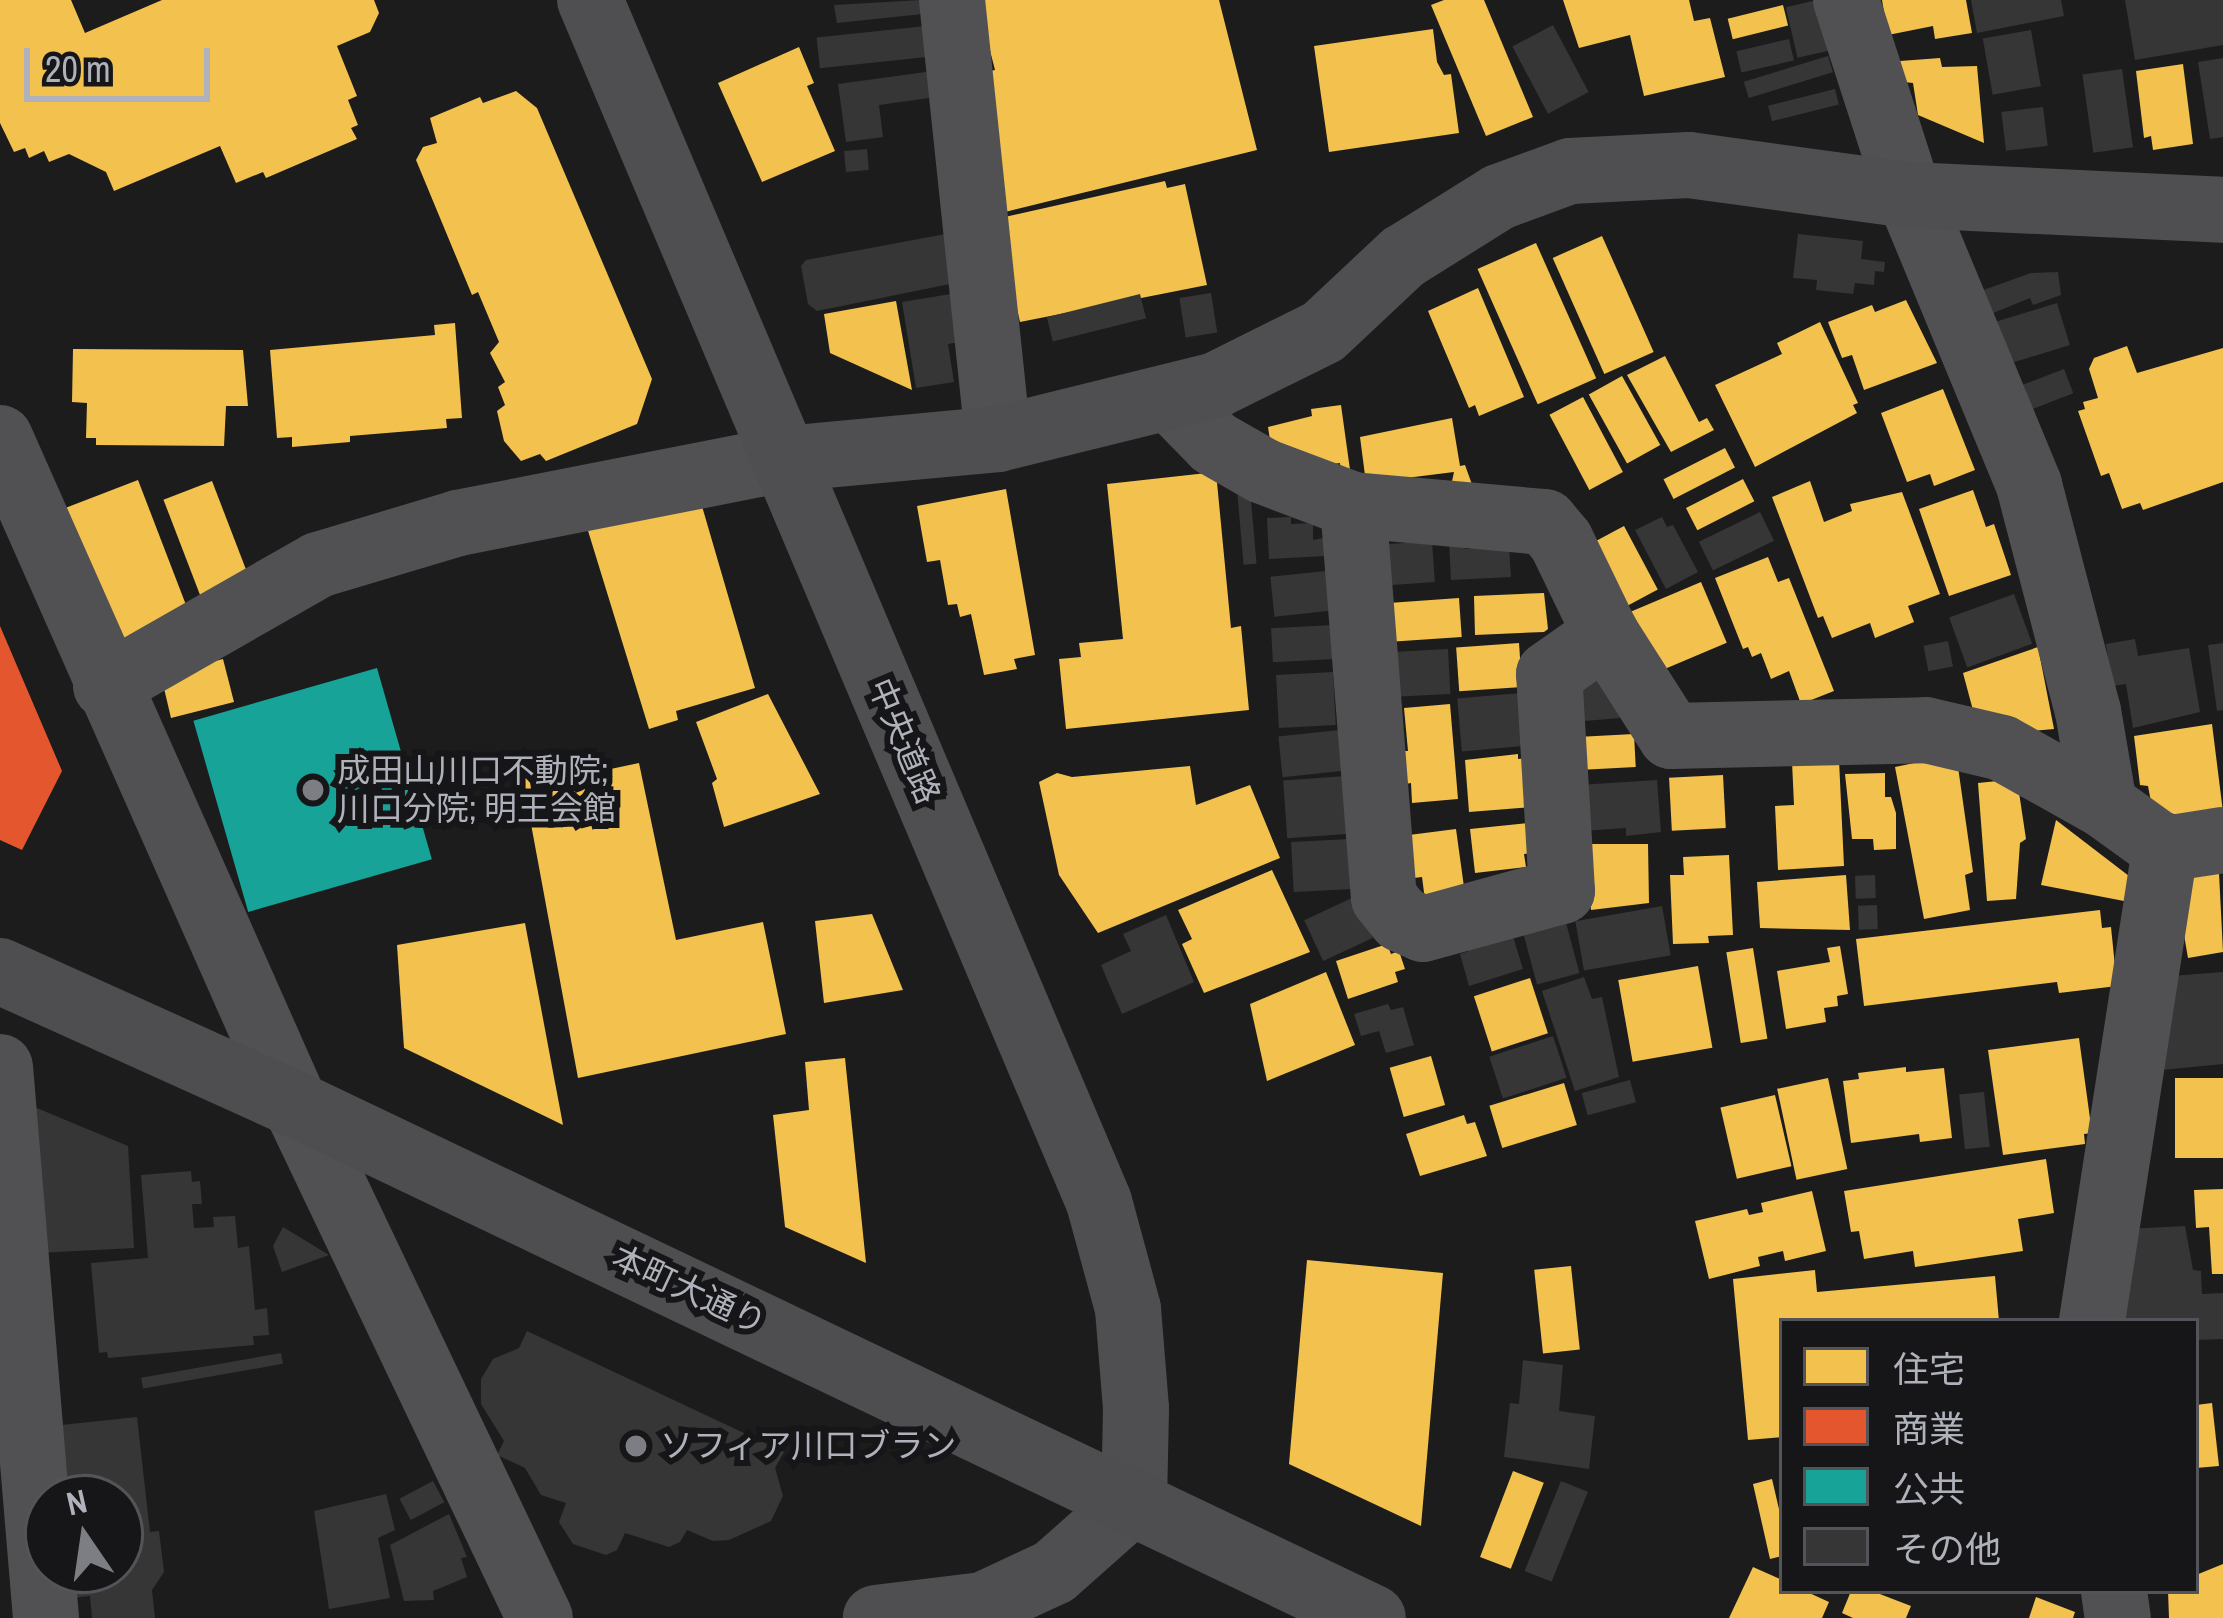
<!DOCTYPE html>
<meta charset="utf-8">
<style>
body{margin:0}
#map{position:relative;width:2223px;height:1618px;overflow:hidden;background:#1c1c1c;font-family:"Archivo Narrow","Noto Sans JP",sans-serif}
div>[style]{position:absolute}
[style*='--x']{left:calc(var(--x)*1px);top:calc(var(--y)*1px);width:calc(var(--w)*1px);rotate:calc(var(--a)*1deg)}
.homes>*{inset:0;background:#f2c14e;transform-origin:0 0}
.shops>*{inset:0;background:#e4572e}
.public>*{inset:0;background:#17a398;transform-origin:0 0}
.building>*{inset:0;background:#363637;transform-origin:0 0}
.street>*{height:66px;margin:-33px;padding:0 33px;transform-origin:33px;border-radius:33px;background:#515154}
.secondary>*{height:66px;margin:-33px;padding:0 33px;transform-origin:33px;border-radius:33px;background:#4f4f52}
.primary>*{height:66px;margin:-33px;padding:0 33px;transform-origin:33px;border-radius:33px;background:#4e4e50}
.dots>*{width:33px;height:33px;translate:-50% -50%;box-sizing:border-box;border:6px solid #161618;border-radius:50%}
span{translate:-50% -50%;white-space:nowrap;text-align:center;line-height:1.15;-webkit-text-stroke:12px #161618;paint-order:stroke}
.street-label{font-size:33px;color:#afb2bb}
.poi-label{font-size:33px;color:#afb2bb}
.left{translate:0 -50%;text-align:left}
.legend{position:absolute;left:1779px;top:1318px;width:420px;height:276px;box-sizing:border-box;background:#161618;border:3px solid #535459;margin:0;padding:15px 21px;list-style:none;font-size:36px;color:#afb2bb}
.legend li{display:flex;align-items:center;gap:24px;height:60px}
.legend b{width:60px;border:3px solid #535459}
.north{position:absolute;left:24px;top:1474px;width:120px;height:120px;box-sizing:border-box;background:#161618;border:3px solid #535459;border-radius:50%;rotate:347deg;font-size:33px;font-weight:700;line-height:48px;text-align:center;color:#afb2bb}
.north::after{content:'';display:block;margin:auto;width:42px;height:54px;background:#7c7e83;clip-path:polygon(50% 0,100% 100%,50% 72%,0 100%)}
.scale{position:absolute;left:24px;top:48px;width:186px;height:54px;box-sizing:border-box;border:6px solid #afb2bb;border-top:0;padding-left:15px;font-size:36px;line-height:42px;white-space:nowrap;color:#afb2bb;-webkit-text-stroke:9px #161618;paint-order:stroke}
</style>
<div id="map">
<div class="homes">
<div style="clip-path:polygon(0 0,71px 0,85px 33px,162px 0,374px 0,379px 13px,370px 32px,337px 46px,357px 96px,348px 100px,358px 125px,351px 128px,357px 139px,266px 178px,263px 172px,236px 183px,220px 146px,114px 191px,106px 172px,69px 154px,49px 162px,44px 151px,29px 158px,25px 148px,14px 152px,0 123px)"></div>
<div style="clip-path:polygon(977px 0,1219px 0,1257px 150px,1005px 212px,971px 75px,995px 70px)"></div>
<div style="clip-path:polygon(1444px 0,1484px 0,1533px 117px,1486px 136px,1431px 5px)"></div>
<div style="clip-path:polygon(1563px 0,1689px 0,1694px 21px,1710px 18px,1725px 77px,1644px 96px,1630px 35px,1579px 48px)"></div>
<div style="clip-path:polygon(1882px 0,1966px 0,1972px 33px,1935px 39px,1933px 26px,1888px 35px)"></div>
<div style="left:1783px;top:5px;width:21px;height:57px;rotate:76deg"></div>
<div style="clip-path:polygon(1433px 29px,1437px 62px,1444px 75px,1451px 74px,1459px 133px,1329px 152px,1314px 46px)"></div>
<div style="clip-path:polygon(799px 47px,814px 83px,807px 86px,835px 151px,762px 182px,718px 83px)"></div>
<div style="clip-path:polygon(1940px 58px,1942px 67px,1977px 66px,1984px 143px,1918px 115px,1913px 83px,1904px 82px,1900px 61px)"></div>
<div style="clip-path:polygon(2183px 64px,2193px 144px,2153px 150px,2151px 136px,2144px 138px,2136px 71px)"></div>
<div style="clip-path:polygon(516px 91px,537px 108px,652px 379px,637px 424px,546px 461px,540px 454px,521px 461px,504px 441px,497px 411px,505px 405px,498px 387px,505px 382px,490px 353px,499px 342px,478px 292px,472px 295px,416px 160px,423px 147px,437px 143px,430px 118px,480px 97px,483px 103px)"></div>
<div style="clip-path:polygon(1165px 181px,1167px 188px,1185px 184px,1207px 285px,1020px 322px,996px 219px)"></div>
<div style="left:1602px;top:236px;width:127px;height:54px;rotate:66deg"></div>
<div style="left:1536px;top:243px;width:148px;height:64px;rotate:66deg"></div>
<div style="clip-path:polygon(1478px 288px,1524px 397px,1479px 416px,1475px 405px,1469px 408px,1428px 311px)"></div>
<div style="clip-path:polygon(1906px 300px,1937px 363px,1864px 390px,1852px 355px,1842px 358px,1828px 322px,1872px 305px,1875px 312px)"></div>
<div style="clip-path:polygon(896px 301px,912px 390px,830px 353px,824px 314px)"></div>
<div style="clip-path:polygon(1820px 322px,1858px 403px,1853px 405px,1857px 413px,1755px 467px,1715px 385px,1782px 354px,1777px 343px)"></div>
<div style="clip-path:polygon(455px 323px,462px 418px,446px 419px,447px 428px,350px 436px,350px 442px,292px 447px,292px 437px,277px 438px,270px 350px,435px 335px,434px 325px)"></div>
<div style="clip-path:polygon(2127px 346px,2137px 373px,2223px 348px,2223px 482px,2143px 510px,2140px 503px,2122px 509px,2109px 473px,2101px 476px,2078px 411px,2085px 409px,2083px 402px,2098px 398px,2089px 369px,2094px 358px)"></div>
<div style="clip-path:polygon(73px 349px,243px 350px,248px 406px,226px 406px,224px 446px,96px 445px,96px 438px,86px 438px,87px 403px,72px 402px)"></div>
<div style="clip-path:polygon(1665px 356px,1699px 422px,1707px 418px,1714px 430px,1671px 452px,1627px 375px)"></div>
<div style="left:1622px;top:376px;width:79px;height:38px;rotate:61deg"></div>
<div style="clip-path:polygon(1943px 389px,1975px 470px,1934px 486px,1930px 474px,1907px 482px,1881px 413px)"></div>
<div style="left:1583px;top:397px;width:85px;height:38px;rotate:62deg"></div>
<div style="clip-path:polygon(1341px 405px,1351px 477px,1341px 478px,1340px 463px,1312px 467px,1271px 447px,1268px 427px,1312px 416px,1311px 409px)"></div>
<div style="clip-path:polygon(1452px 418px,1460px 466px,1465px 465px,1474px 490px,1451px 486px,1454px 472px,1366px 483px,1360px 437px)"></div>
<div style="left:1725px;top:448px;width:22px;height:69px;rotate:63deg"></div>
<div style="clip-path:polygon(1216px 472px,1231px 628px,1241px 626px,1249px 710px,1066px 729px,1059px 659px,1081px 657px,1079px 643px,1123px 639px,1107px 484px)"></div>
<div style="left:1743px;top:479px;width:25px;height:64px;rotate:63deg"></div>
<div style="left:138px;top:480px;width:149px;height:80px;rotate:69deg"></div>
<div style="left:212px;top:481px;width:123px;height:52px;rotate:69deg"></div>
<div style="clip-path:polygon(1810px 481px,1824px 522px,1852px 511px,1850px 504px,1902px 492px,1940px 594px,1908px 606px,1914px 622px,1875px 638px,1870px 623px,1832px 638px,1823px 616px,1818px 618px,1772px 497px)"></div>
<div style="clip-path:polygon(697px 489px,755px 688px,676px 711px,678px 720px,649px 729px,585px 521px)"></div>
<div style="clip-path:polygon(1006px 489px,1035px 655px,1014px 659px,1017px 669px,984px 675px,971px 614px,960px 617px,957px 604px,948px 605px,940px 560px,927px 562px,917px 506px)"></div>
<div style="clip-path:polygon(1973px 490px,1986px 527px,1994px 524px,2011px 575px,1949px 596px,1919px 509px)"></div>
<div style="left:1624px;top:526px;width:72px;height:36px;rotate:62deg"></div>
<div style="clip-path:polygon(1768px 557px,1778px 582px,1789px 578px,1834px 691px,1801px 704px,1789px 671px,1771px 679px,1761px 653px,1752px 657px,1748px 647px,1743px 649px,1715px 578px)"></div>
<div style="left:1701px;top:582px;width:66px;height:79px;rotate:67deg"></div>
<div style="clip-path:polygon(1544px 593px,1548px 629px,1544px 632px,1475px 635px,1474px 596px)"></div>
<div style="left:1459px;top:598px;width:39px;height:67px;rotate:86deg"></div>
<div style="left:1519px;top:643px;width:44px;height:63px;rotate:86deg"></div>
<div style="clip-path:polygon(2038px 647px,2054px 729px,2012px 733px,1974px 714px,1963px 673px)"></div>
<div style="clip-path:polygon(223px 659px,234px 702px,171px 718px,163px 684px,177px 671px)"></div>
<div style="clip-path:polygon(768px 694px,820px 794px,724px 827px,712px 783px,717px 779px,696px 722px)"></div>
<div style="clip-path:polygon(1450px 704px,1458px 799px,1412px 803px,1411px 783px,1399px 785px,1397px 751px,1408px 751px,1404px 708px)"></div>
<div style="clip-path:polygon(2212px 724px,2223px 812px,2187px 818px,2161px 810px,2151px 802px,2148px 786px,2140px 785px,2134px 736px)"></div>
<div style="left:1634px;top:734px;width:33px;height:57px;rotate:87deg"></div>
<div style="clip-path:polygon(1518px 754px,1518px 759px,1529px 758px,1534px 807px,1469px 812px,1465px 760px)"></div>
<div style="clip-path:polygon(1943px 757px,1957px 760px,1973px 872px,1965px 875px,1970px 910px,1924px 919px,1895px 767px)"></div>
<div style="clip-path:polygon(564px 760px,568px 778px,639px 763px,676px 940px,763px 922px,786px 1034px,578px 1078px,521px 770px)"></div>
<div style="clip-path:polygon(1839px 760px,1844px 866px,1778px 870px,1775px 806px,1794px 805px,1792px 762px)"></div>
<div style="clip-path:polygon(1190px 766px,1196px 805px,1250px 785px,1280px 858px,1098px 933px,1059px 875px,1039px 782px,1057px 773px,1072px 777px)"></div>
<div style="clip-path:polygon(1885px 773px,1885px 797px,1891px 797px,1896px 813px,1896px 849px,1874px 850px,1873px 839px,1852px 839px,1845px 774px)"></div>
<div style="left:1723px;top:775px;width:53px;height:54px;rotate:87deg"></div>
<div style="clip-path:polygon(2017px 779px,2026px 839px,2020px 843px,2016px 899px,1987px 901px,1978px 783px)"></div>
<div style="clip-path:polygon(2056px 820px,2129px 876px,2124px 901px,2041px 885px)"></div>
<div style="clip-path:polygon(1529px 823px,1533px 853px,1524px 854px,1526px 867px,1475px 873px,1470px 829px)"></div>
<div style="clip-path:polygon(1456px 829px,1464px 887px,1425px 900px,1422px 877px,1405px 879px,1409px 835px)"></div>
<div style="clip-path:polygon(1584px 844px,1648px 844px,1649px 903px,1591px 910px)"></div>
<div style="clip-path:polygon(1729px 855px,1733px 935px,1708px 936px,1709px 943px,1673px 944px,1670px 875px,1684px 875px,1683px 857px)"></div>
<div style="clip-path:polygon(1272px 870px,1310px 952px,1204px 993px,1182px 944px,1192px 939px,1178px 910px)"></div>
<div style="clip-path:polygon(2219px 873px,2223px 952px,2188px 958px,2179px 906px,2183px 879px)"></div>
<div style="clip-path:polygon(1846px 875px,1850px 930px,1760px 928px,1757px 882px)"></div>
<div style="clip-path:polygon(2100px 910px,2102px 928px,2111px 927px,2117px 986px,2059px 993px,2057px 982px,1864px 1006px,1856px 939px)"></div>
<div style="clip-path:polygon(872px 914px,903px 990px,824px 1003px,815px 921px)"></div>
<div style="clip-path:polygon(525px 923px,563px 1125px,404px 1048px,397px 945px)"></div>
<div style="clip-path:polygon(1387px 944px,1391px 954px,1399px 951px,1405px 969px,1395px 972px,1398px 982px,1348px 999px,1336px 961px)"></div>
<div style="clip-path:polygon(1840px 946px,1848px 994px,1837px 996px,1838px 1006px,1824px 1008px,1826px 1022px,1786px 1029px,1777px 971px,1830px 962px,1827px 948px)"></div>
<div style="left:1753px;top:948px;width:92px;height:27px;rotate:81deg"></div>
<div style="left:1698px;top:966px;width:83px;height:81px;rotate:80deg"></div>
<div style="clip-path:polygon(1326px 972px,1355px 1045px,1267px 1081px,1250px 1004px)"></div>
<div style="left:1530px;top:978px;width:58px;height:59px;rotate:72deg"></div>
<div style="clip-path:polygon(2079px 1038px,2092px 1133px,2084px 1134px,2085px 1144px,2003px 1155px,1988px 1050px)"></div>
<div style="left:1431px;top:1056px;width:51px;height:43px;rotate:74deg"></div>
<div style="clip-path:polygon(845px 1058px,866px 1263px,785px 1227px,773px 1115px,809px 1110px,805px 1062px)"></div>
<div style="clip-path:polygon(1906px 1067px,1906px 1072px,1944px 1068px,1952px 1138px,1920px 1142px,1919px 1134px,1851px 1143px,1843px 1081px,1859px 1079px,1858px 1073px)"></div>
<div style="left:1828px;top:1078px;width:93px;height:52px;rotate:78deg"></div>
<div style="left:2223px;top:1078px;width:80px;height:48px;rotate:90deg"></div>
<div style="left:1564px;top:1083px;width:44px;height:78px;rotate:73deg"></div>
<div style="left:1775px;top:1095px;width:73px;height:56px;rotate:77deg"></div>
<div style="clip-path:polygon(1464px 1115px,1467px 1124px,1475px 1122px,1487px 1156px,1420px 1176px,1406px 1134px)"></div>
<div style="clip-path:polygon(2046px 1159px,2054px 1213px,2018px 1219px,2023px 1251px,1915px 1267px,1913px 1251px,1864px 1259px,1859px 1231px,1851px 1232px,1844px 1191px)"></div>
<div style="clip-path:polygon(2223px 1189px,2223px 1274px,2212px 1274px,2209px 1227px,2196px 1228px,2194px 1190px)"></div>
<div style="clip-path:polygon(1812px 1191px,1826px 1251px,1785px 1261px,1783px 1251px,1758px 1257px,1760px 1266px,1709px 1279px,1695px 1221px,1747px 1209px,1749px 1215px,1763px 1212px,1761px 1203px)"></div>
<div style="clip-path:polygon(1307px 1260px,1443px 1273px,1421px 1526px,1289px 1464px)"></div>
<div style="left:1571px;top:1266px;width:84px;height:37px;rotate:84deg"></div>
<div style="clip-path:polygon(1815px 1270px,1817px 1292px,1995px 1276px,1999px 1321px,1782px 1321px,1782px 1437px,1748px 1440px,1733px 1279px)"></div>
<div style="clip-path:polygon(2212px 1403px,2219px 1466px,2196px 1468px,2196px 1405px)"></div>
<div style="left:1513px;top:1471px;width:33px;height:92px;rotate:21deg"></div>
<div style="clip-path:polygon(1772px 1479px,1782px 1522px,1782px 1556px,1770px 1559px,1753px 1484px)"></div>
<div style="clip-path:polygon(2223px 1564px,2223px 1618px,2169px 1618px,2168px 1591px,2196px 1591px,2196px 1575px)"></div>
<div style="clip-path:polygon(1753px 1567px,1782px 1580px,1782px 1591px,1805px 1591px,1829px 1602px,1822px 1618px,1729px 1618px)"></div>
<div style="clip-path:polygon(1851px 1591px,1872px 1591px,1911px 1606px,1906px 1618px,1853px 1618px,1842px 1613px)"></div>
<div style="clip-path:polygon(2036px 1597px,2075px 1612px,2073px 1618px,2029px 1618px)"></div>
</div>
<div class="shops">
<div style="clip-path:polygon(0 626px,62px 771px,22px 850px,0 840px)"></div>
</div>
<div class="public">
<div style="left:377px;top:668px;width:199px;height:191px;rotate:74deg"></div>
</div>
<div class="building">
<div style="clip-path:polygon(921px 0,923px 14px,837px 23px,834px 5px)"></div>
<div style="left:1817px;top:0;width:52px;height:32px;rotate:77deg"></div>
<div style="clip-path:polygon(1971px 0,2061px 0,2064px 16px,1977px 33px)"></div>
<div style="clip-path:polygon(2125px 0,2223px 0,2223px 45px,2135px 60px)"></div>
<div style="left:1553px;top:25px;width:76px;height:46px;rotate:62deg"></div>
<div style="left:926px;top:26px;width:31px;height:110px;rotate:84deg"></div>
<div style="left:2031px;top:30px;width:57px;height:49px;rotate:80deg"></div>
<div style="left:1789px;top:39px;width:22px;height:54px;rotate:77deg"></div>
<div style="left:1828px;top:56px;width:17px;height:88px;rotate:73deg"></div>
<div style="clip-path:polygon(2223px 58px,2223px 137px,2210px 139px,2198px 62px)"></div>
<div style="left:2122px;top:69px;width:79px;height:40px;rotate:82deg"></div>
<div style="clip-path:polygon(933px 71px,936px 97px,879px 105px,883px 137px,846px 142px,838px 84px)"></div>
<div style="left:1835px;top:89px;width:16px;height:69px;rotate:76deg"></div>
<div style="left:2043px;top:107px;width:39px;height:42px;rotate:83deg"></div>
<div style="left:867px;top:149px;width:21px;height:23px;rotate:85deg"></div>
<div style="clip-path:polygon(951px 233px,960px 282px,817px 311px,808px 304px,801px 266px,806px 260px)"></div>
<div style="clip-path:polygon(1798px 234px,1863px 241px,1861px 259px,1885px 262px,1884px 272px,1875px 271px,1874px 285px,1855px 283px,1853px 294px,1816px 290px,1817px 280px,1793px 278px)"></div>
<div style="clip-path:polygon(2058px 272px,2061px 295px,2033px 305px,2030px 298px,1986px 316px,1978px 292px,2031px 273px)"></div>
<div style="clip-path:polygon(963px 292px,970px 340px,948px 344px,954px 382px,916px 388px,902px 302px)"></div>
<div style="left:1211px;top:293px;width:40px;height:32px;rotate:81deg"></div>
<div style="left:1140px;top:294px;width:25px;height:96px;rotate:76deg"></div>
<div style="left:2057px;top:303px;width:44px;height:70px;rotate:73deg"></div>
<div style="left:2064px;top:369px;width:26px;height:60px;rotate:69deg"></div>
<div style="left:1250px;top:489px;width:75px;height:13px;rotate:85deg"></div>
<div style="left:1760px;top:512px;width:32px;height:68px;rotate:64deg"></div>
<div style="clip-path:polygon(1291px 517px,1291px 524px,1313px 523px,1313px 540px,1323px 538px,1325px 556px,1269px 559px,1267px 518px)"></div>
<div style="clip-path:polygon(1662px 517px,1667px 527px,1673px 525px,1698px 572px,1666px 589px,1635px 530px)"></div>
<div style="left:1432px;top:541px;width:41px;height:50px;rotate:86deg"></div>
<div style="clip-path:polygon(1449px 541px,1464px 541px,1465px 549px,1509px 546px,1511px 577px,1451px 580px)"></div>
<div style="left:1326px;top:571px;width:40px;height:56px;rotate:84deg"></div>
<div style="left:2014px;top:594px;width:53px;height:69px;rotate:70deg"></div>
<div style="left:1333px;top:625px;width:34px;height:62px;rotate:87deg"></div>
<div style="clip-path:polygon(2135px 639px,2138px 656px,2189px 648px,2200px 712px,2133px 728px,2126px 684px,2112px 686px,2106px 644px)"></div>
<div style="left:1948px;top:641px;width:26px;height:25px;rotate:79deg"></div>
<div style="clip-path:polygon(2223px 643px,2223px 710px,2217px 711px,2208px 645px)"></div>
<div style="left:1448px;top:649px;width:45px;height:56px;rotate:87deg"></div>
<div style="left:1333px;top:672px;width:53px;height:57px;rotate:87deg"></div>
<div style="clip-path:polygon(1604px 678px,1620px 718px,1573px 722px,1568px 686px)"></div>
<div style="left:1521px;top:693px;width:53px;height:64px;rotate:85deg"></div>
<div style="left:1339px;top:730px;width:41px;height:61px;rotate:84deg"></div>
<div style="left:1346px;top:776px;width:58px;height:63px;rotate:86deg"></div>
<div style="clip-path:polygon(1657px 780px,1661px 832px,1626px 836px,1626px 828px,1583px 831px,1579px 785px)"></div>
<div style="left:1350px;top:839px;width:50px;height:59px;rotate:87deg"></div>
<div style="left:1875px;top:875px;width:23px;height:20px;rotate:88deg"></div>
<div style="left:1354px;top:897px;width:45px;height:55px;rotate:65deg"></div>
<div style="left:1877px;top:905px;width:24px;height:19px;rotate:88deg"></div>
<div style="left:1662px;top:906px;width:50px;height:88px;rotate:80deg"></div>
<div style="clip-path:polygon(1166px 915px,1194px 982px,1122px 1014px,1101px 965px,1131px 951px,1123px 934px)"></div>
<div style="left:1565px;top:919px;width:56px;height:44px;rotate:75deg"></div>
<div style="clip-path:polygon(1510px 927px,1523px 969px,1469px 986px,1460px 954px,1469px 951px,1466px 941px)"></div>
<div style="clip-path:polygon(2223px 972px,2223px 1064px,2152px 1071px,2171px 976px)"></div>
<div style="clip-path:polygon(1584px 977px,1592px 999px,1602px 997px,1619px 1077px,1575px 1091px,1542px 991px)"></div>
<div style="clip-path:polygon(1388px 1004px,1391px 1010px,1403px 1007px,1414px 1045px,1386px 1053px,1379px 1031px,1361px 1036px,1354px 1014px)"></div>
<div style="left:1553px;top:1036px;width:44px;height:67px;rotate:72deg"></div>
<div style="left:1630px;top:1080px;width:23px;height:50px;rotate:75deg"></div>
<div style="left:1984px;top:1092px;width:55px;height:25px;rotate:84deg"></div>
<div style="clip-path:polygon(32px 1106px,128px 1146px,134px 1248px,38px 1253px)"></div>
<div style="clip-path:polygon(191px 1171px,192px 1182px,200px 1181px,202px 1204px,192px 1204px,194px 1228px,214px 1227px,213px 1217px,235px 1216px,238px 1248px,249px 1246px,255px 1310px,267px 1308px,269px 1335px,253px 1336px,254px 1345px,108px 1358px,107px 1352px,99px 1353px,91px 1263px,148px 1258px,141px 1175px)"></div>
<div style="clip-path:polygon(2185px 1226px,2193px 1270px,2201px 1271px,2202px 1294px,2223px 1293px,2223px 1339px,2196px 1340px,2196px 1321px,2115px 1321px,2127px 1229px)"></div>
<div style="clip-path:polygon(283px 1227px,329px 1255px,282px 1272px,273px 1246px)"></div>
<div style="clip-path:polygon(527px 1331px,784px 1452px,775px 1468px,783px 1496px,771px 1521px,729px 1540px,713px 1541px,687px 1530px,680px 1542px,669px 1547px,625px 1533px,617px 1550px,606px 1555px,573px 1544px,559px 1522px,566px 1503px,541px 1495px,525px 1468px,497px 1455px,504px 1441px,481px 1404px,481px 1379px,493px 1359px,519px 1348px)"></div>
<div style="left:281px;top:1353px;width:11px;height:142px;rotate:80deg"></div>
<div style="clip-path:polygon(1523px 1360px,1563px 1365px,1559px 1411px,1595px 1416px,1589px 1469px,1504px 1457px,1510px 1403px,1519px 1404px)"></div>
<div style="clip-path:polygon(137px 1417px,150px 1532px,159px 1531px,164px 1572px,152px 1590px,155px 1618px,92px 1618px,90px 1596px,71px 1598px,68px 1570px,120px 1570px,120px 1498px,60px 1498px,52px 1426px)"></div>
<div style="left:433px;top:1481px;width:24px;height:38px;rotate:62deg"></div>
<div style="left:1561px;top:1481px;width:29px;height:97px;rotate:22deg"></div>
<div style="clip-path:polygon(386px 1494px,395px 1530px,378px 1538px,390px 1598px,329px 1609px,314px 1511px)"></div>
<div style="clip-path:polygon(449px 1514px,467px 1557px,461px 1558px,467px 1577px,433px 1591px,434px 1600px,404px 1601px,390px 1545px)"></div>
</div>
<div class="street">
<div style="--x:952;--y:0;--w:441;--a:84"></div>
<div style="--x:1846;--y:0;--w:205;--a:72.1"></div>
<div style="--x:1909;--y:195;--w:314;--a:67.5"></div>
<div style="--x:2029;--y:485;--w:234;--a:75.4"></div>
<div style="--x:2088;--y:711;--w:95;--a:80.3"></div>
<div style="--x:1170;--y:398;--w:63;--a:45.6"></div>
<div style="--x:1214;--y:443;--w:56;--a:29.7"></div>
<div style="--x:1263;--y:471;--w:96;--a:20.7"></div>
<div style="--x:1353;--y:505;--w:193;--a:5.1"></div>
<div style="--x:1545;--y:522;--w:25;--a:50"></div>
<div style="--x:1561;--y:541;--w:103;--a:64.2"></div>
<div style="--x:1606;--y:634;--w:121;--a:57.5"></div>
<div style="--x:1671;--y:736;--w:255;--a:-1.3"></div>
<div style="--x:1926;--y:730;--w:78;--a:13.3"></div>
<div style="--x:2002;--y:748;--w:117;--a:29.2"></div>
<div style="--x:2104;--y:805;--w:75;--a:35.8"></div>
<div style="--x:2165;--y:849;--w:59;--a:-8.8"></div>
<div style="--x:0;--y:438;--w:728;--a:66.11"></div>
<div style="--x:295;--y:1104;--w:569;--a:64.52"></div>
<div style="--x:1353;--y:505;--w:394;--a:85.5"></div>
<div style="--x:1384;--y:898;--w:27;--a:51"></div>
<div style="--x:1401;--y:919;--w:24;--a:24"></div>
<div style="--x:1423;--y:929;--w:144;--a:-15.3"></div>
<div style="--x:1562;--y:891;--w:217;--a:-93.4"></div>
<div style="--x:1549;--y:674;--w:70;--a:-35.1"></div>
<div style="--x:106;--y:686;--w:244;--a:-29.7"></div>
<div style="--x:318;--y:565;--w:146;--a:-16.7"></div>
<div style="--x:458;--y:523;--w:332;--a:-11.1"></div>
<div style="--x:0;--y:1067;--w:553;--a:85.23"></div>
<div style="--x:2092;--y:1321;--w:478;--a:-81.2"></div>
<div style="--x:2114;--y:1591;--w:27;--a:82"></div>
</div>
<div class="secondary">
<div style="--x:590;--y:0;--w:1305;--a:67.05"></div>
<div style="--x:1099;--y:1202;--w:111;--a:74.8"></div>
<div style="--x:1128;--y:1309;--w:100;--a:85.4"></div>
<div style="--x:1136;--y:1409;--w:92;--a:91.2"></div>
<div style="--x:1134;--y:1501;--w:107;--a:138.4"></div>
<div style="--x:1054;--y:1572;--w:78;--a:155.1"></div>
<div style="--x:983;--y:1605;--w:108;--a:173.1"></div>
<div style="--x:784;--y:459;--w:215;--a:-5.3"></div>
<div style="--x:998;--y:439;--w:225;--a:-13.9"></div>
<div style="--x:1216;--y:385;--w:119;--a:-26.4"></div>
<div style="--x:1323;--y:332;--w:110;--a:-43.2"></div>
<div style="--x:1403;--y:257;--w:113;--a:-32"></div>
<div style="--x:1499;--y:197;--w:76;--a:-20.1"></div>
<div style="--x:1570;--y:171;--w:119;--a:-2.9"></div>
<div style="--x:1689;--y:165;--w:222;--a:7.8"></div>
<div style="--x:1909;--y:195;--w:314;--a:2.7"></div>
</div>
<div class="primary">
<div style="--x:0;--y:971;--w:324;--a:24.3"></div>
<div style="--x:295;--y:1104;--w:1194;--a:25.49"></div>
</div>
<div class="dots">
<div style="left:313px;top:790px;background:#7c7e83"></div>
<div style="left:636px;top:1446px;background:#7c7e83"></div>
</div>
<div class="street-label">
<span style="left:904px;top:741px;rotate:67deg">中央道路</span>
<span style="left:689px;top:1290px;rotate:25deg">本町大通り</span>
</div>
<div class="poi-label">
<span class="left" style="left:337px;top:790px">成田山川口不動院;<br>川口分院; 明王会館</span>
<span class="left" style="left:660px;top:1446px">ソフィア川口ブラン</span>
</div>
<ul class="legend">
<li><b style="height:33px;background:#f2c14e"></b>住宅</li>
<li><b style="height:33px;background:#e4572e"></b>商業</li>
<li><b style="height:33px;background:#17a398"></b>公共</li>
<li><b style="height:33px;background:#363637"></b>その他</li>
</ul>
<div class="north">N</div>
<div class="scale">20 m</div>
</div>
